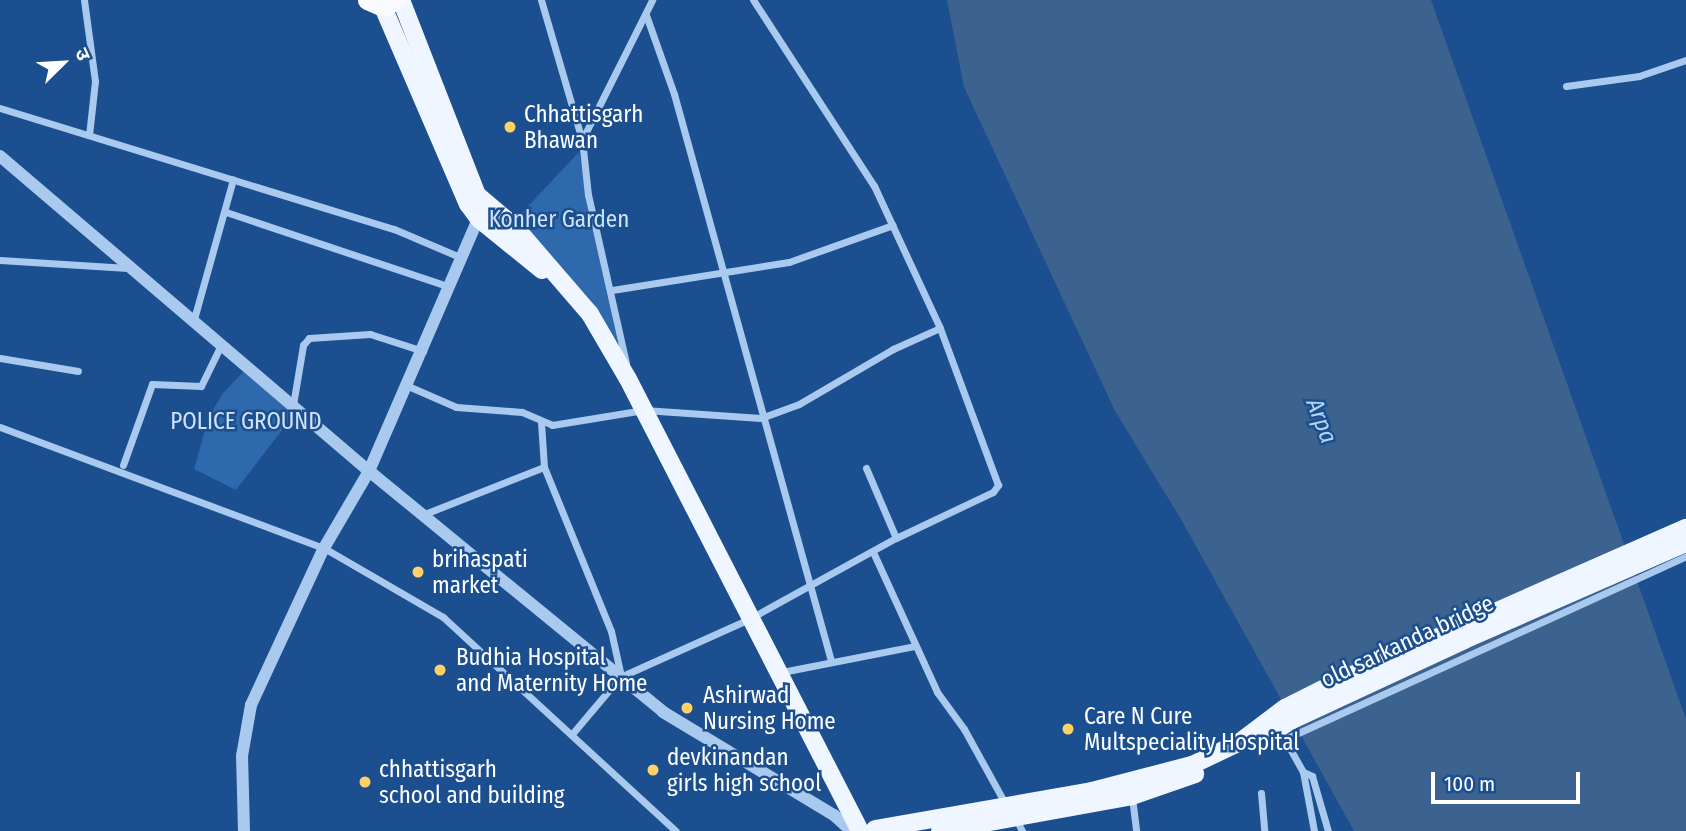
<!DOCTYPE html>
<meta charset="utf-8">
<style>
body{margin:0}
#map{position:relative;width:1686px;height:831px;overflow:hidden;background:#1b4f8f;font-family:"Fira Sans Condensed","Noto Sans Devanagari",sans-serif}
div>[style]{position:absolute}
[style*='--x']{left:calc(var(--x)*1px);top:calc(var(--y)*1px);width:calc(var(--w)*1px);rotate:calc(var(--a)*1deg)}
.green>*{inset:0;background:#2e69ad}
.water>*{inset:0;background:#3c6290}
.minor>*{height:7px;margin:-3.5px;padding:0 3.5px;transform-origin:3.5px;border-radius:3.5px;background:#a9c9ee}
.tertiary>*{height:12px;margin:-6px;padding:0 6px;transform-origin:6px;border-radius:6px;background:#a9c9ee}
.primary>*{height:18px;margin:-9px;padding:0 9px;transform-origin:9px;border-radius:9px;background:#f0f6ff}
.trunk>*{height:19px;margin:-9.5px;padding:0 9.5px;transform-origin:9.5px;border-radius:9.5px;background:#f8faff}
.dots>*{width:19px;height:19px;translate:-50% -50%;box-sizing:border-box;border:4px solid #1b4f8f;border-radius:50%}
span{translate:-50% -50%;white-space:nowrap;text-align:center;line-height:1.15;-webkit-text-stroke:5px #1b4f8f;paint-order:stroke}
.poi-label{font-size:23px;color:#fff}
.left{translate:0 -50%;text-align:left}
.park-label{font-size:23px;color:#cfe3fa}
.street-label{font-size:23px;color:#fff}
.water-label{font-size:24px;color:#b5d3f5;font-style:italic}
.north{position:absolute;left:28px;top:28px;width:70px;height:70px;-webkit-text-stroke:5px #1b4f8f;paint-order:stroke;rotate:66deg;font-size:19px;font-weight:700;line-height:28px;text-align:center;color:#fff}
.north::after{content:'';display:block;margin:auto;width:24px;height:32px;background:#fff;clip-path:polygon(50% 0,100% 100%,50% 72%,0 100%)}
.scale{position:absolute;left:1431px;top:772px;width:149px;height:32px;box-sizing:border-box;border:4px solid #fff;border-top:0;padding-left:9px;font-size:21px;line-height:24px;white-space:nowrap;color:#fff;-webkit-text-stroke:5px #1b4f8f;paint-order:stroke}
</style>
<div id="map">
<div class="green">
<div style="clip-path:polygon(579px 152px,592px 225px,618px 342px,517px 218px)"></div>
<div style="clip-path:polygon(243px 372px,295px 413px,236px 490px,194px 469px,209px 416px,224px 392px)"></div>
</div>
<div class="water">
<div style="clip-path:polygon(947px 0,1431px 0,1686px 719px,1686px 831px,1354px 831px,1182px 521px,1115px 411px,964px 87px)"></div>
</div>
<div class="minor">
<div style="--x:84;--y:0;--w:82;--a:82.3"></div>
<div style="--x:95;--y:81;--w:54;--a:96.3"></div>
<div style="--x:541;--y:0;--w:146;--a:73.7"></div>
<div style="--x:646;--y:15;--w:84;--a:70.5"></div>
<div style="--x:674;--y:94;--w:588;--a:74.52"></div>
<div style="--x:1566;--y:86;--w:74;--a:-7.8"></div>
<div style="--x:1639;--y:76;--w:50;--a:-18.8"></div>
<div style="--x:0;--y:108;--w:412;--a:17.1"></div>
<div style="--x:394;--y:229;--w:74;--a:23.1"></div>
<div style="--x:226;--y:212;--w:236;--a:18.5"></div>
<div style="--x:0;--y:260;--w:128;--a:3.6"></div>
<div style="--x:612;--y:290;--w:179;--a:-9"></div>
<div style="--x:789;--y:262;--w:110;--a:-19.6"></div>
<div style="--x:194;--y:319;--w:145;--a:-74.4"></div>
<div style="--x:0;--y:358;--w:79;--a:9.5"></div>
<div style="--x:626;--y:363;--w:172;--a:-102.7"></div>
<div style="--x:588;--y:195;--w:55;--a:-96.2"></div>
<div style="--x:582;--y:140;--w:157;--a:-63.4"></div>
<div style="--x:408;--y:386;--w:52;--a:23.6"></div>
<div style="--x:456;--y:407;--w:66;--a:4.3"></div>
<div style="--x:522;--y:412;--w:33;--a:23"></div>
<div style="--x:552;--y:425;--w:93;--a:-9.3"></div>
<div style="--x:644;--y:410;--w:117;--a:3.9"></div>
<div style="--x:761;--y:418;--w:40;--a:-20.2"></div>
<div style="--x:799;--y:404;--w:109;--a:-30.3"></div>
<div style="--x:893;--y:349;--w:51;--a:-24.1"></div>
<div style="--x:293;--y:405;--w:61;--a:-80.5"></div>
<div style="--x:303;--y:345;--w:9;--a:-49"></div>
<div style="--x:309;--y:338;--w:61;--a:-3.8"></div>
<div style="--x:370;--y:334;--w:56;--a:17.8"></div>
<div style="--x:541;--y:422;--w:45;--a:86.2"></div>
<div style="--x:544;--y:467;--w:177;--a:67.8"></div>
<div style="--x:611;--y:631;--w:46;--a:77.5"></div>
<div style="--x:0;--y:427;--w:346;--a:20.5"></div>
<div style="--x:324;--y:548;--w:138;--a:30.1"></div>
<div style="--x:443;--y:617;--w:316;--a:42.6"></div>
<div style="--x:123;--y:465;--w:86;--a:-70.3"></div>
<div style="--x:152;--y:384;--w:49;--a:2.3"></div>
<div style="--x:201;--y:386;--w:48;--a:-64"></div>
<div style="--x:866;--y:468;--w:76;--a:66.8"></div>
<div style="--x:422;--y:515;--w:131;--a:-21.5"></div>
<div style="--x:873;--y:552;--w:154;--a:65.4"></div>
<div style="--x:937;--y:692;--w:46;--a:53.9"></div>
<div style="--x:964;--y:729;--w:87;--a:61.1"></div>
<div style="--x:782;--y:672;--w:136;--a:-11.1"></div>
<div style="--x:572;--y:734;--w:75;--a:-49.9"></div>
<div style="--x:620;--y:677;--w:141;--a:-24.2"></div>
<div style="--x:749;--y:619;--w:168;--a:-28.9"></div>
<div style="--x:896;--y:538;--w:107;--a:-25.4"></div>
<div style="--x:993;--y:492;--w:9;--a:-54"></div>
<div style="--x:998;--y:485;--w:167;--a:-110.3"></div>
<div style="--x:940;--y:328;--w:157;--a:-114.9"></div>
<div style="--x:874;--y:186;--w:222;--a:-123"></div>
<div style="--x:1283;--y:736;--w:41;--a:60.9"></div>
<div style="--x:1303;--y:772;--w:10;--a:24"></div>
<div style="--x:1312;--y:776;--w:57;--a:73.8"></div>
<div style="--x:1285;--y:739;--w:441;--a:-24.5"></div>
<div style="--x:1303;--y:772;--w:60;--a:79.4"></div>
<div style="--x:1261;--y:793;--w:38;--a:85"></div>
<div style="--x:1132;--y:797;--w:34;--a:83"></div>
<div style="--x:1015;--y:817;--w:16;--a:63"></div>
</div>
<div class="tertiary">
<div style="--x:0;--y:156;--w:485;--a:40.5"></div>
<div style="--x:369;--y:471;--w:380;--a:39.3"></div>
<div style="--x:663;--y:712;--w:200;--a:31.1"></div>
<div style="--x:834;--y:815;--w:23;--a:43"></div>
<div style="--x:244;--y:831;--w:75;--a:-91.5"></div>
<div style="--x:242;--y:756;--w:52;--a:-80"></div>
<div style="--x:251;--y:705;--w:173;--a:-65.1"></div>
<div style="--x:324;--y:548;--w:89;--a:-59.7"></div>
<div style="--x:369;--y:471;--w:282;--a:-66.6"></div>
</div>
<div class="primary">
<div style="--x:401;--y:0;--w:209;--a:68.7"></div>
<div style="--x:477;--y:195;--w:50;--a:40.1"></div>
<div style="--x:515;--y:227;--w:115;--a:49.2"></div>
<div style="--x:590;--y:314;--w:75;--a:59.7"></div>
<div style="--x:628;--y:379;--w:504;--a:62.82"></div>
<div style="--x:383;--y:7;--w:215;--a:66.7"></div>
<div style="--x:468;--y:204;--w:19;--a:54"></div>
<div style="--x:479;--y:219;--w:81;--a:39"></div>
<div style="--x:1257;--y:742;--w:41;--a:-32.2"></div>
<div style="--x:1292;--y:720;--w:190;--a:-24.9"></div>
<div style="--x:1464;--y:640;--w:242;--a:-23.6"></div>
<div style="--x:875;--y:829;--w:220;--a:-9.9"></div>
<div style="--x:1092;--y:791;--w:103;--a:-14.6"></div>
<div style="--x:1192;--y:765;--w:53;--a:-25.6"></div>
<div style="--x:1240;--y:742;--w:56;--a:-37.1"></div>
<div style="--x:1285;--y:708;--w:65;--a:-26.6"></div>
<div style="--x:1343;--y:679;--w:375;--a:-23.8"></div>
<div style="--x:940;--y:831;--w:195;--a:-10.3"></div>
<div style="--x:1132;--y:796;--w:67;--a:-19.2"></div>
</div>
<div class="trunk">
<div style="--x:367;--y:0;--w:17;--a:24"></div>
<div style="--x:383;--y:7;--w:16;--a:-27"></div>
</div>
<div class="dots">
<div style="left:510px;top:127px;background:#ffd166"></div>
<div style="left:418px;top:572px;background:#ffd166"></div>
<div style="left:440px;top:670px;background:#ffd166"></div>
<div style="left:687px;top:708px;background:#ffd166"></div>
<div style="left:1068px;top:729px;background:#ffd166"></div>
<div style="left:653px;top:770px;background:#ffd166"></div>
<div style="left:365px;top:782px;background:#ffd166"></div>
</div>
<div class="poi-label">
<span class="left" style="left:524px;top:127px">Chhattisgarh<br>Bhawan</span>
<span class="left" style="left:432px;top:572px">brihaspati<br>market</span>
<span class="left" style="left:456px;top:670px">Budhia Hospital<br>and Maternity Home</span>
<span class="left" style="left:703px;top:708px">Ashirwad<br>Nursing Home</span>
<span class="left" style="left:1084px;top:729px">Care N Cure<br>Multspeciality Hospital</span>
<span class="left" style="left:667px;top:770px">devkinandan<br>girls high school</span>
<span class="left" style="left:379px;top:782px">chhattisgarh<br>school and building</span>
</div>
<div class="park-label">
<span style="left:559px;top:219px">Konher Garden</span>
<span style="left:246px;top:421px">POLICE GROUND</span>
</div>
<div class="street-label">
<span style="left:1407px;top:641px;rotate:-25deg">old sarkanda bridge</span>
</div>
<div class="water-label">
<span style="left:1321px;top:421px;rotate:69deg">Arpa</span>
</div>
<div class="north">उ</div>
<div class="scale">100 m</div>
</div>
